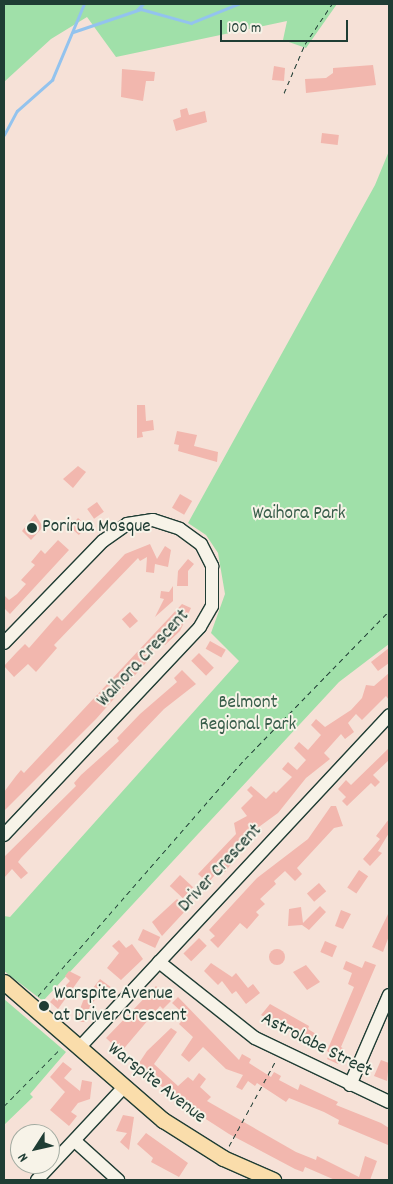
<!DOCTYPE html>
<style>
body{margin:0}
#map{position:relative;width:393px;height:1184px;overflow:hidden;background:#f6e1d7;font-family:Dekko,sans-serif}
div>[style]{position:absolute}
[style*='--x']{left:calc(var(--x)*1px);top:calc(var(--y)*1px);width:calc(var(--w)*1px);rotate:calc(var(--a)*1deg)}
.green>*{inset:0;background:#a0e0a9}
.stream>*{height:2.5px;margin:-1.25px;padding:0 1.25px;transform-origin:1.25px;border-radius:1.25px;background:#93c3ee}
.building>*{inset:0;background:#f2b7ae;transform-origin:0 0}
.round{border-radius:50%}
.path>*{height:1px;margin-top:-0.5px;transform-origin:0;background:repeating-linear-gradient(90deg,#1f3d34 0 5px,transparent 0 9px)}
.roads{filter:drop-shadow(1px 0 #1f3d34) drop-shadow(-1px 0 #1f3d34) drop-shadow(0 1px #1f3d34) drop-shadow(0 -1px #1f3d34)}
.minor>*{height:12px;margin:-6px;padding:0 6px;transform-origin:6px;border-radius:6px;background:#f7f3e8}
.major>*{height:15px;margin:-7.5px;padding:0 7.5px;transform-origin:7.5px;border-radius:7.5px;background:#faddab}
.dots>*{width:14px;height:14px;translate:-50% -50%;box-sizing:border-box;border:2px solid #f7f3e8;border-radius:50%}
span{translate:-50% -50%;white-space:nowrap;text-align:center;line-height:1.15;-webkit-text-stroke:4px #f7f3e8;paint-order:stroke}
.park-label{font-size:19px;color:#395e4b}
.poi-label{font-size:19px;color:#1f3d34}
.left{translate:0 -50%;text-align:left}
.street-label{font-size:19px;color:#1f3d34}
.frame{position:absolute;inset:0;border:5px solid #1f3d34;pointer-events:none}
.north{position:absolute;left:10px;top:1124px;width:50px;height:50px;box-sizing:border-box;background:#f7f3e8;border:1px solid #a1aaa0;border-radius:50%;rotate:235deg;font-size:14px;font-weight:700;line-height:20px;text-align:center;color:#1f3d34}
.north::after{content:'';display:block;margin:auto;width:18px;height:22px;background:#1f3d34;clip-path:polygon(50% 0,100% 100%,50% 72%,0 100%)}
.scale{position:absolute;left:220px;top:20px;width:128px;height:22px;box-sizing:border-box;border:2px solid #1f3d34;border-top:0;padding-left:6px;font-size:15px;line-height:18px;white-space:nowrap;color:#1f3d34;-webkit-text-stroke:4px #f7f3e8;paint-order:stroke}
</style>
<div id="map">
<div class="green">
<div style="clip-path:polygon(4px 4px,337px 4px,306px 48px,283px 40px,287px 21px,116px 57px,87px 17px,51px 39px,4px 82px)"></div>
<div style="clip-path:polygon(389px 151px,389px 644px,339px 682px,43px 1001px,4px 971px,4px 916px,10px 917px,239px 661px,211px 633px,225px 594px,218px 553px,206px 535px,188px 523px,375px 185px)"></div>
<div style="clip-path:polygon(4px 999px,66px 1052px,30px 1094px,33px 1097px,4px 1125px)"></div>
</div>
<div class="stream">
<div style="--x:137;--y:10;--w:8;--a:-45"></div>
<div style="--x:73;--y:32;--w:72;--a:-18.7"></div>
<div style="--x:141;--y:9;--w:52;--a:15.6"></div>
<div style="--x:191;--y:23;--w:51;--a:-22"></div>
<div style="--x:4;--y:135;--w:27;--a:-62"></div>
<div style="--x:17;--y:111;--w:47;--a:-41.5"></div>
<div style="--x:52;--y:80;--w:82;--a:-67.2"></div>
</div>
<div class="building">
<div style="clip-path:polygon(373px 65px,376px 85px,306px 93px,305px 79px,326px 78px,333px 73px,333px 68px)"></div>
<div style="clip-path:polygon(274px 66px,285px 68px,284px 81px,272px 80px)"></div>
<div style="clip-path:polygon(122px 69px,155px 72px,154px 81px,146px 81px,143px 101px,121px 97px)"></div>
<div style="clip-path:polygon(187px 108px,189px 115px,205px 111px,207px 122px,176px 131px,173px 120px,181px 117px,180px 110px)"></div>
<div style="left:322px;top:133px;width:17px;height:10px;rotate:7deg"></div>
<div style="clip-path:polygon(137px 405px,145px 405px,146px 421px,153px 420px,154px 430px,142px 432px,143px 437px,137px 438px)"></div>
<div style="clip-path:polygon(177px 431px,197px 435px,194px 446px,218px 452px,217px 462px,178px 451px,179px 445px,174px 444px)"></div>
<div style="clip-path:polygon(78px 466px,86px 472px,73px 488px,63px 479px)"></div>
<div style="left:180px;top:494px;width:14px;height:16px;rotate:30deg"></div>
<div style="left:97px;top:502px;width:12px;height:12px;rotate:55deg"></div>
<div style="clip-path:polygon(35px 514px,43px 527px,31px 540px,22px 531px)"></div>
<div style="left:78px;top:518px;width:12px;height:12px;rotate:42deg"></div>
<div style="clip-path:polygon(58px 540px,69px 550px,10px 614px,4px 608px,4px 595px,9px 600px,17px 594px,26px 584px,21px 580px,35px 565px,31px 562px,41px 550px,45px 554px)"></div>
<div style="clip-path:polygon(150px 544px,157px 559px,165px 546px,171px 550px,168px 567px,155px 564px,154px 573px,146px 572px,147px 557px,140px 561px,138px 558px,54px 645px,57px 648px,36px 672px,28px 664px,14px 677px,4px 666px,17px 652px,25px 644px,29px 648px,57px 616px,62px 621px,125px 554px)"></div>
<div style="clip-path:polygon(188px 559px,194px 564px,188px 571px,188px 586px,177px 586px,178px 571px)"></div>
<div style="clip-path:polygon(173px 586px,173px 601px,155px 617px,164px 599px,160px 598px,161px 591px,169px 592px)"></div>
<div style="clip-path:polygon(182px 604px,191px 608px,180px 631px,165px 645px,161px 641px,150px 653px,152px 656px,96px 719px,4px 811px,4px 792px,16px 776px,21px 770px,24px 773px)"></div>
<div style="left:130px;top:612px;width:12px;height:11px;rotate:48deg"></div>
<div style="left:210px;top:641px;width:18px;height:9px;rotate:29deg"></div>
<div style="clip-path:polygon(389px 648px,389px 663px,378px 671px,371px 662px)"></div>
<div style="left:199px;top:653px;width:21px;height:11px;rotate:45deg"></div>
<div style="clip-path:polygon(182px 670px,196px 684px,164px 709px,21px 858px,18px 862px,28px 873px,21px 879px,12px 869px,4px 878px,4px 857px,76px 786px,74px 783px,81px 775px,119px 741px,117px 738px,140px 714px,177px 682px,174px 678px)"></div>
<div style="clip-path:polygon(389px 673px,389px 700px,386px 696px,362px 720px,356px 714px,348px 723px,354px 732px,345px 739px,341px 734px,324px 753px,330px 759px,306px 778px,278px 813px,238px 842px,244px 847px,225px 872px,220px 869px,208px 883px,198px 874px,236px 834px,234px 823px,247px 816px,241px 808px,253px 796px,247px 790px,251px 786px,266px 799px,274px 791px,276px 793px,292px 777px,282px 769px,288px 762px,297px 770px,306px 760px,294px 748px,299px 742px,308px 750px,321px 735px,311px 725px,316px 719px,325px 727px,351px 710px,362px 698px,366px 685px,374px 686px)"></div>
<div style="clip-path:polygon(389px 748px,389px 760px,373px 775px,380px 782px,375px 787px,371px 783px,347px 806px,342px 801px,346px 797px,338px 789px,346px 780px,351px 785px)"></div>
<div style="clip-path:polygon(331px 806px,336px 806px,343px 826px,334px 828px,297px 868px,302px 874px,295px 881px,285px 871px,274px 881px,276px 884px,260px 899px,265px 904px,256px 912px,259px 915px,247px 929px,240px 923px,218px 948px,210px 940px,215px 936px,209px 930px,257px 878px,308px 839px)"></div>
<div style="clip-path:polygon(389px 819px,389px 833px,378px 851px,382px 853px,370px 866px,363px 859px,380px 839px,376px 836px)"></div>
<div style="left:359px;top:870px;width:11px;height:21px;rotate:34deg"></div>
<div style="left:180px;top:875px;width:18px;height:15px;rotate:43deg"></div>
<div style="left:319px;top:883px;width:11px;height:16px;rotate:49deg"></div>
<div style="clip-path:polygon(177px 899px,188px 908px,162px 936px,152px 922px)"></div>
<div style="clip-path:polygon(320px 906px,326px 912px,309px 930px,302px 925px,288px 926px,289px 909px,301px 907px,303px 923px)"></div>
<div style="clip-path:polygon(341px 910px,351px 914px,343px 929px,335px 926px)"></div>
<div style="clip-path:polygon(389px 912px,389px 936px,383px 952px,372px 947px)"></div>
<div style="left:143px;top:929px;width:19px;height:12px;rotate:25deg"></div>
<div style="left:199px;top:938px;width:11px;height:22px;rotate:45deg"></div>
<div style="clip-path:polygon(119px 940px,126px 948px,132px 944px,143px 959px,121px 980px,107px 968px,119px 953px,112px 946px)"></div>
<div style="left:325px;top:941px;width:13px;height:12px;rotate:23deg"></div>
<div class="round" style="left:269px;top:949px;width:16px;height:16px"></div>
<div style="clip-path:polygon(346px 961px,362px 968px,365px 961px,376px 965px,341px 1047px,344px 1049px,338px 1064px,327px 1059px,330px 1053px,327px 1051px,354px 987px,348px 984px,352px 973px,343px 969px)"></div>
<div style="clip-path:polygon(211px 963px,232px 977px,236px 973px,248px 988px,253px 984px,260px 993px,246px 1004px,236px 991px,232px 994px,222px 981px,218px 985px,204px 971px)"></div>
<div style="clip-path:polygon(306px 965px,320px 982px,307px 990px,293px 972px)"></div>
<div style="clip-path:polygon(69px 971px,81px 977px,58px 1009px,50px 1002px,70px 981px,65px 976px)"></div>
<div style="clip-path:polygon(100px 979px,112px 988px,101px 992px,90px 1006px,85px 1022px,75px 1022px,83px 1001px)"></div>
<div style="clip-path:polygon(156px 986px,171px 1001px,163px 1009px,160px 1006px,121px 1052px,106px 1038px)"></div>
<div style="clip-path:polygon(178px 997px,239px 1060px,242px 1054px,251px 1059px,249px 1063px,271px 1077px,274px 1072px,281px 1076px,279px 1080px,298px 1090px,300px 1084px,338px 1102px,336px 1105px,381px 1123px,389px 1128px,388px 1145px,338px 1124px,339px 1120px,324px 1112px,289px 1098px,286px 1102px,257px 1083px,255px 1086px,248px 1081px,242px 1090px,236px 1087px,243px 1075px,226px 1069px,203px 1047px,189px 1062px,181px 1055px,193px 1037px,179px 1024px,186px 1016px,172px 1003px)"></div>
<div style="clip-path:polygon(270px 1004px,309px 1026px,308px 1029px,316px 1034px,311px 1044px,261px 1015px)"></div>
<div style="clip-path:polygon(171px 1028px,177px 1032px,154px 1064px,178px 1086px,188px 1077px,193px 1081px,199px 1073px,206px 1079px,200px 1087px,211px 1097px,207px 1101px,296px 1152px,316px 1160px,317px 1156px,359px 1177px,365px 1156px,377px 1161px,370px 1180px,335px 1180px,305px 1167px,303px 1172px,295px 1169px,229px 1134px,181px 1103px,137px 1066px,147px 1051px)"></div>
<div style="clip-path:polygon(381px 1060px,389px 1063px,387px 1081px,374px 1076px)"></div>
<div style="clip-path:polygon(63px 1062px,72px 1069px,64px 1078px,80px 1091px,82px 1080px,92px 1082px,90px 1099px,78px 1103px,71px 1112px,77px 1116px,69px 1126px,50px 1110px,65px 1092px,50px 1077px)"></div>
<div style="clip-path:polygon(123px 1115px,134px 1117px,129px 1150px,120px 1142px,127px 1133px,116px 1131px)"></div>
<div style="clip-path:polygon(146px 1133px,188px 1163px,179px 1177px,151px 1162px,153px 1158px,137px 1144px)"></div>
</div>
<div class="path">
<div style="--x:284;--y:93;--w:53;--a:-66.8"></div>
<div style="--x:305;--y:44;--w:48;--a:-56"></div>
<div style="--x:38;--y:996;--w:315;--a:-48.9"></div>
<div style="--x:245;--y:759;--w:206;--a:-45.8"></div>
<div style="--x:4;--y:1106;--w:81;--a:-45.5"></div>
<div style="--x:229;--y:1146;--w:98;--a:-61.3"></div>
</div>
<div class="roads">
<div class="minor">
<div style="--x:4;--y:643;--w:142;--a:-45.9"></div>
<div style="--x:103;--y:541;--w:29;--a:-35"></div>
<div style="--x:127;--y:524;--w:26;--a:-9"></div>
<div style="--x:153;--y:520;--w:28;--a:18"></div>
<div style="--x:180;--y:529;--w:26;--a:36"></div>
<div style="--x:201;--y:544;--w:25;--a:63"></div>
<div style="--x:212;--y:566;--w:40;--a:90"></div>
<div style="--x:212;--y:606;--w:24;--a:120"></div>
<div style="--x:200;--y:627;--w:286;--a:133.3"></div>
<div style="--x:159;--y:962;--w:122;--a:38.4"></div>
<div style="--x:255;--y:1038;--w:148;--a:25.5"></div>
<div style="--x:79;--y:1048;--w:455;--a:-47"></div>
<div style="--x:350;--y:1085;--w:98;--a:-66.6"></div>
<div style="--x:76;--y:1142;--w:57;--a:42.1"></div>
<div style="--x:37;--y:1180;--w:127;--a:-46.9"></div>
</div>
<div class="major">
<div style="--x:4;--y:982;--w:211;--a:41"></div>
<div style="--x:163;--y:1120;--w:71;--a:32.3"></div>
<div style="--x:223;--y:1158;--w:55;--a:23.7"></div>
</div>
</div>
<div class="dots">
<div style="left:32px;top:528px;background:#1f3d34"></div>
<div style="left:44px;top:1006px;background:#1f3d34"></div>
</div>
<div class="park-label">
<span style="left:299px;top:515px">Waihora Park</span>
<span style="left:248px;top:715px">Belmont<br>Regional Park</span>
</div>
<div class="poi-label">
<span class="left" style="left:42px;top:528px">Porirua Mosque</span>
<span class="left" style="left:54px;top:1006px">Warspite Avenue<br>at Driver Crescent</span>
</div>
<div class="street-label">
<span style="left:144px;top:659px;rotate:-47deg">Waihora Crescent</span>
<span style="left:221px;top:869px;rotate:-47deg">Driver Crescent</span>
<span style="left:316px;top:1046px;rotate:27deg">Astrolabe Street</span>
<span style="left:156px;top:1084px;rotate:38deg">Warspite Avenue</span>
</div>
<div class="frame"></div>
<div class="north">N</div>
<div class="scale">100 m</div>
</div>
